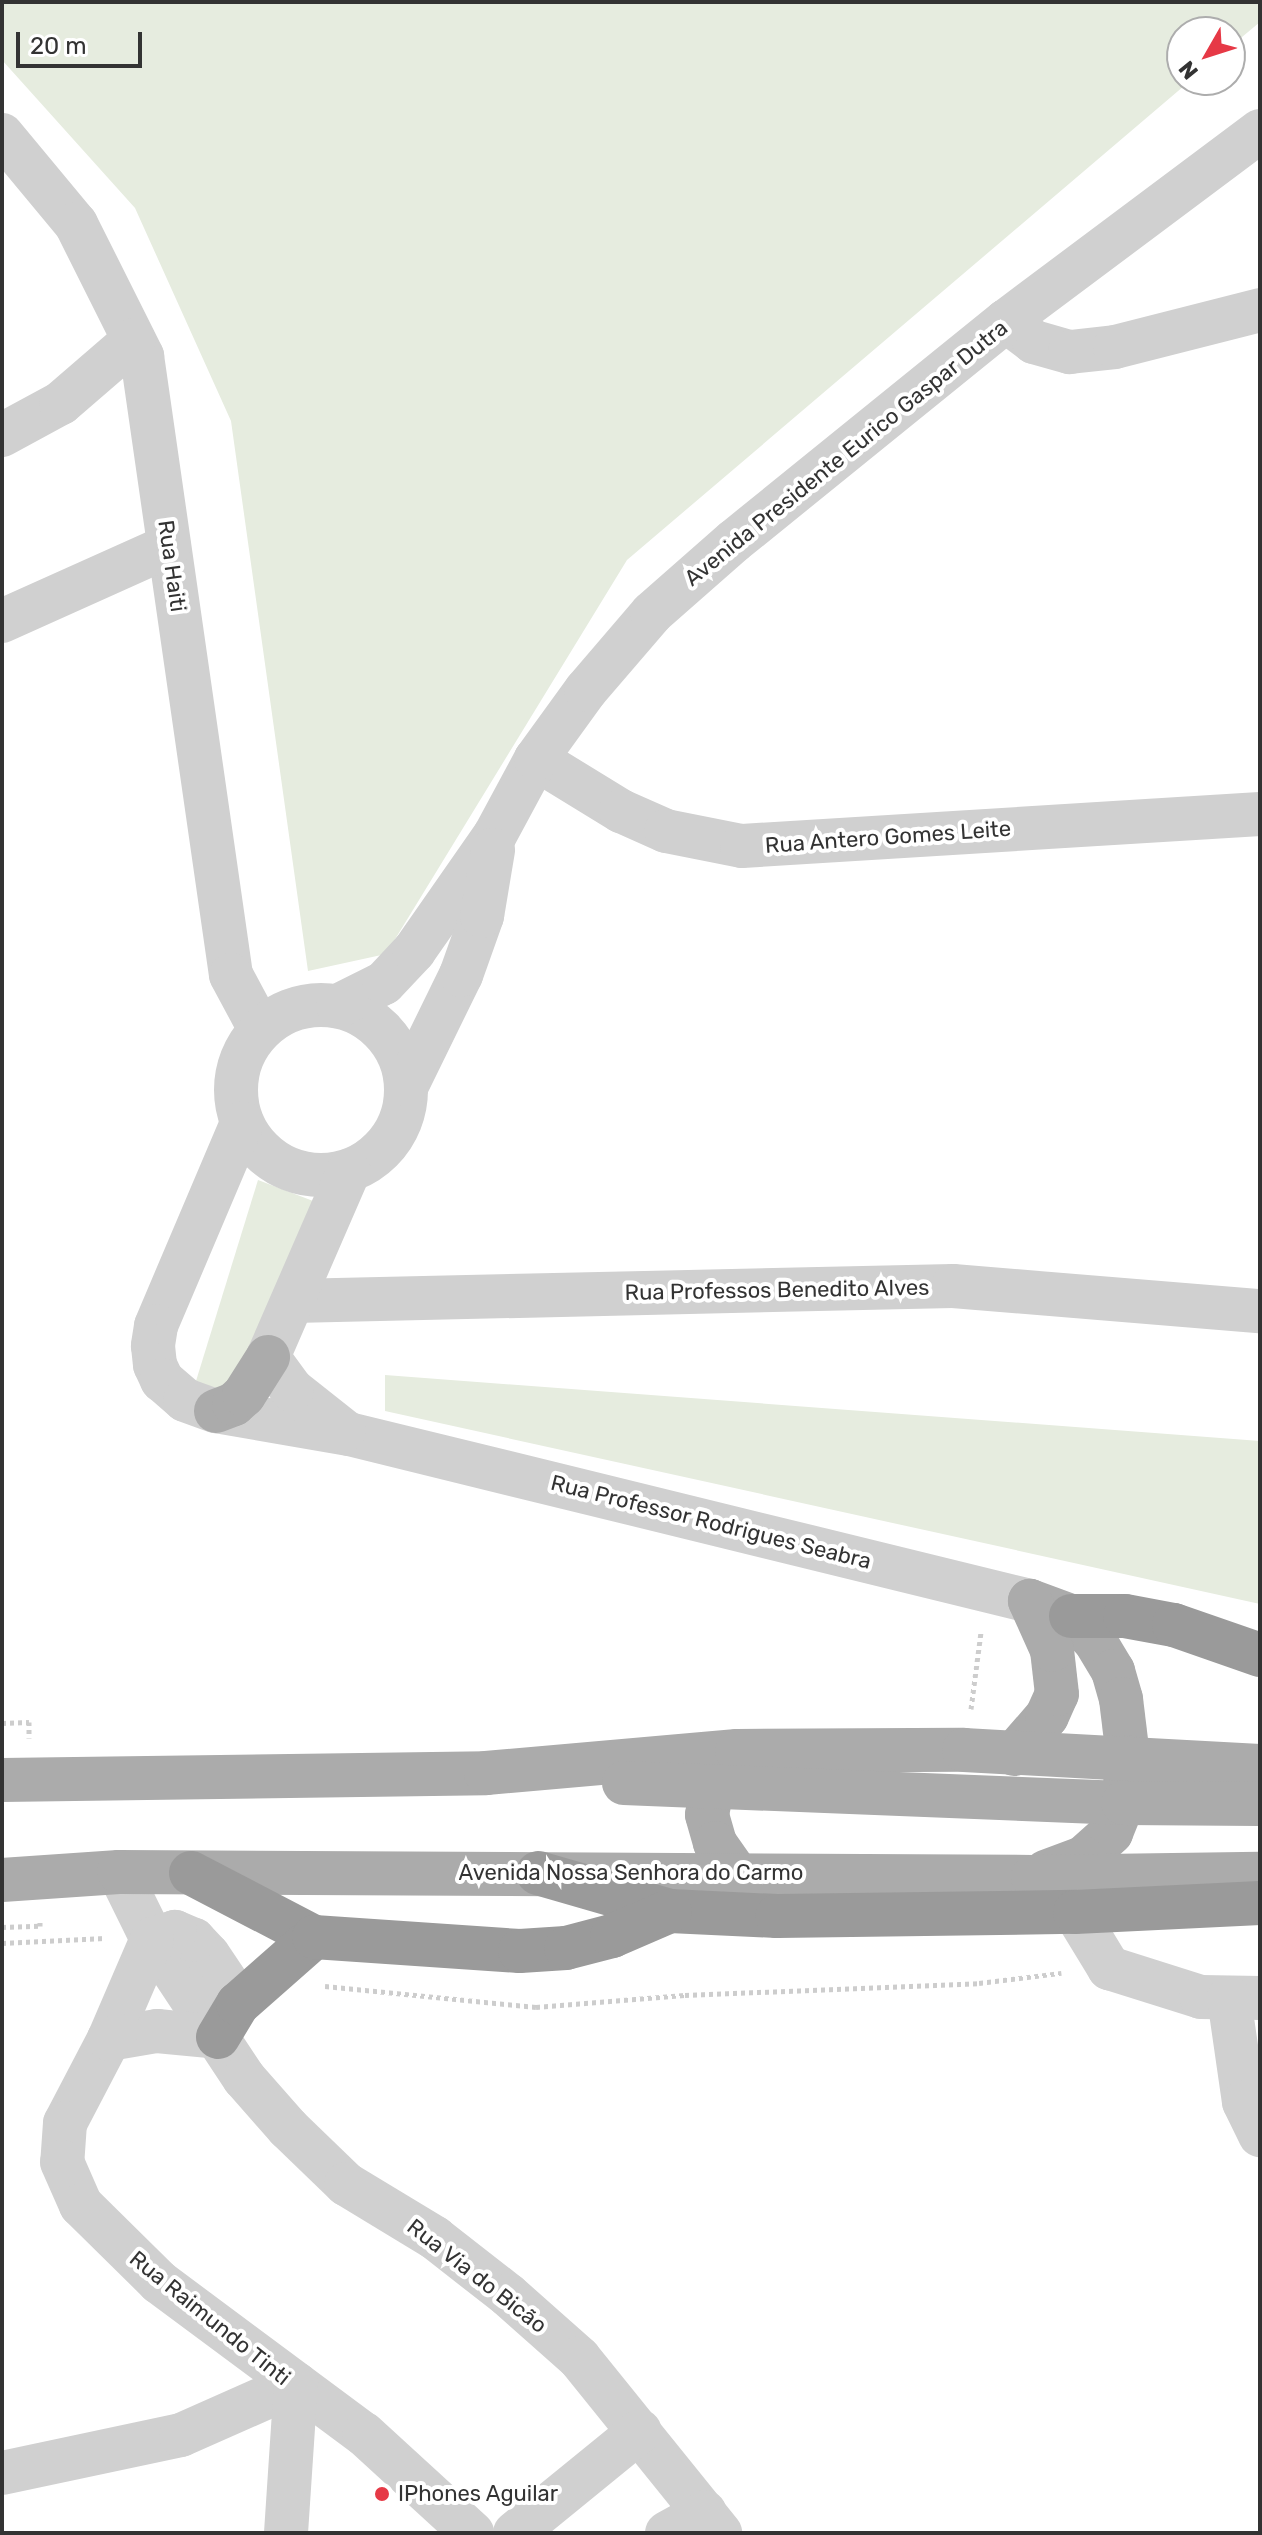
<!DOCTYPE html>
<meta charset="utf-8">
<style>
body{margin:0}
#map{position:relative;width:1262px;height:2535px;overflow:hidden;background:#fff;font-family:Rubik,sans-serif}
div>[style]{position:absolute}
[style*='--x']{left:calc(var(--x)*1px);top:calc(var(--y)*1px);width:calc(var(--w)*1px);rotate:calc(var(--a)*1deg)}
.green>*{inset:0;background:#e6ecdf}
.path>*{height:5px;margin-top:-2.5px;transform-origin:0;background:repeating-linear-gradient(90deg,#cdcdcd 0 4px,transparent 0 8px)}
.minor>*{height:44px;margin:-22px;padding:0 22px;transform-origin:22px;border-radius:22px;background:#d0d0d0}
.minor>.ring{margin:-22px;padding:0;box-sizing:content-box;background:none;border:44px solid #d0d0d0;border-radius:50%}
.major>*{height:44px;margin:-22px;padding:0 22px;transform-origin:22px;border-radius:22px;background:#ababab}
.highway>*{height:44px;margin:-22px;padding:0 22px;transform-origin:22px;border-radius:22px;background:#9a9a9a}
.dots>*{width:22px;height:22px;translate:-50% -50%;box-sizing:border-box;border:4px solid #fff;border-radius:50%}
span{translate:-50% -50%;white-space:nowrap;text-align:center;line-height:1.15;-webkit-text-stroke:8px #fff;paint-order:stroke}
.street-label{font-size:22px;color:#333}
.poi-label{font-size:22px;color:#333}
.left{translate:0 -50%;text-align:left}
.frame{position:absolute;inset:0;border:4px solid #333;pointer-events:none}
.north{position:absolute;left:1166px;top:16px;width:80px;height:80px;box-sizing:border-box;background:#fff;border:2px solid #adadad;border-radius:50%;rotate:231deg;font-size:22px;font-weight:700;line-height:32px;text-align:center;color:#333}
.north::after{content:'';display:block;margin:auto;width:28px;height:36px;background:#e63946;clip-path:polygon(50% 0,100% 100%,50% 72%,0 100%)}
.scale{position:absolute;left:16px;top:32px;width:126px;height:36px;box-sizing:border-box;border:4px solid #333;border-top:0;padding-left:10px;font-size:24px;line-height:28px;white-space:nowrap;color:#333;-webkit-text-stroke:6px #fff;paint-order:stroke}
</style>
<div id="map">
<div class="green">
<div style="clip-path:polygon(2px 2px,1260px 2px,1260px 22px,1230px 47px,1230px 32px,1182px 32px,1182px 80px,1191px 80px,627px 560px,386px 954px,308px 971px,231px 421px,135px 208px,2px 60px)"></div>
<div style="clip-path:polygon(258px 1180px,321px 1204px,238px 1400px,196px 1381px)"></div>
<div style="clip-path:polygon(385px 1375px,1260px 1441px,1260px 1604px,385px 1411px)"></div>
</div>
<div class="path">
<div style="--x:971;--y:1709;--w:78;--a:-82.6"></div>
<div style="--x:2;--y:1723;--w:27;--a:-2"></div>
<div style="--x:29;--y:1722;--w:16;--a:90"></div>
<div style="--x:2;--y:1927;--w:38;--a:-2"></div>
<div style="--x:40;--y:1926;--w:6;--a:-90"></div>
<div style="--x:2;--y:1943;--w:103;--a:-2.8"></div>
<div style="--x:325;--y:1986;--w:212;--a:5.7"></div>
<div style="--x:536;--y:2007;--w:149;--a:-4.6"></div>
<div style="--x:685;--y:1995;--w:294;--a:-2.3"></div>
<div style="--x:979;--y:1983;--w:83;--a:-7"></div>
</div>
<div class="minor">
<div style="--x:2;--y:135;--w:116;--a:50.3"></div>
<div style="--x:76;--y:224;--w:148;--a:63.4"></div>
<div style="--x:142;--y:356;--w:625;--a:81.82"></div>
<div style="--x:231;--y:975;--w:61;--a:61.8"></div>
<div style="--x:1006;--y:321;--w:35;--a:37"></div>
<div style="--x:1034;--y:342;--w:37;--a:16"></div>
<div style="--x:1070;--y:352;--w:45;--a:-6.3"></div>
<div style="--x:1115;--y:347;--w:150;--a:-14.3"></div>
<div style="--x:2;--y:435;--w:67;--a:-28.5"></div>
<div style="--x:61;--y:403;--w:96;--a:-40.8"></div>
<div style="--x:2;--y:621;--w:183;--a:-24.2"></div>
<div style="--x:536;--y:759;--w:100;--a:31.5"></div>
<div style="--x:621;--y:811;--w:49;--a:24"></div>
<div style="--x:666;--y:831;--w:77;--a:11.2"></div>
<div style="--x:742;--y:846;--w:519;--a:-3.54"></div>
<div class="ring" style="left:236px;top:1005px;width:126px;height:126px"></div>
<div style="--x:338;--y:1006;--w:51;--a:-26.6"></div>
<div style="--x:384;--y:983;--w:44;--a:-46.8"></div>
<div style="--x:414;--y:951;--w:141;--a:-55.1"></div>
<div style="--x:495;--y:835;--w:86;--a:-61.7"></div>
<div style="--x:536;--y:759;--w:85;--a:-54.1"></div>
<div style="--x:586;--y:690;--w:101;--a:-49.4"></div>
<div style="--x:652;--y:613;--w:109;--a:-41.3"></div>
<div style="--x:734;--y:541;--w:350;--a:-39"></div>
<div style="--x:1006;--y:321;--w:317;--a:-36.8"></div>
<div style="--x:407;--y:1085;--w:123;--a:-63.9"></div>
<div style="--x:461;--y:975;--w:63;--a:-70.4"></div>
<div style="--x:482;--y:916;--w:67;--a:-80.5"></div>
<div style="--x:242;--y:1123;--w:220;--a:113"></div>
<div style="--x:156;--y:1326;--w:20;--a:99"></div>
<div style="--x:153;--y:1346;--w:19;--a:84"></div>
<div style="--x:155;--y:1365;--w:17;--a:65"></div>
<div style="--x:162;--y:1380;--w:30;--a:41"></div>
<div style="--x:185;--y:1400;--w:33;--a:20"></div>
<div style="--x:216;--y:1411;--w:135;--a:9.8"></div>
<div style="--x:349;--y:1434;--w:701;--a:13.78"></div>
<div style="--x:293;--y:1301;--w:660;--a:-1.3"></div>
<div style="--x:953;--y:1286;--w:308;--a:4.7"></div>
<div style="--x:344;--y:1431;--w:66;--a:-141.7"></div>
<div style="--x:292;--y:1390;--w:41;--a:-126"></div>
<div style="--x:268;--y:1357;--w:203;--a:-66.5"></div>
<div style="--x:119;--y:1872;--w:75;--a:63.8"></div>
<div style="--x:152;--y:1939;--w:167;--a:56.5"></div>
<div style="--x:244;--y:2078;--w:67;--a:48.7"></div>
<div style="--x:288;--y:2128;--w:81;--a:44"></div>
<div style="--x:346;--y:2184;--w:104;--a:31.2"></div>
<div style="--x:435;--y:2238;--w:93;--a:38"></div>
<div style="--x:508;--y:2295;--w:95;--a:41.6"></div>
<div style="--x:579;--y:2358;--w:225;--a:51.1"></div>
<div style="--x:1075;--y:1912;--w:66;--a:58.7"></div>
<div style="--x:1109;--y:1968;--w:96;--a:17.5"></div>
<div style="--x:1201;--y:1997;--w:59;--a:1"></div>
<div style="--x:1229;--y:1998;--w:105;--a:81.8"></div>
<div style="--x:1244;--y:2102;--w:37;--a:64"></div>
<div style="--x:218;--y:2037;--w:57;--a:-83"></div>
<div style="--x:225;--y:1980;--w:30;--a:-124"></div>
<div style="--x:208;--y:1955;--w:21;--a:-133"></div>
<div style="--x:194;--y:1940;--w:21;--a:-157"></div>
<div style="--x:175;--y:1932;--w:24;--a:163"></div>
<div style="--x:152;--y:1939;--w:109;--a:113.3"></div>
<div style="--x:109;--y:2039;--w:95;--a:117.6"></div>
<div style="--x:65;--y:2123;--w:39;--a:94"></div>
<div style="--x:62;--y:2162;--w:47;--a:66.2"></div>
<div style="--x:81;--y:2205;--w:110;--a:44.6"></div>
<div style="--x:159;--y:2282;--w:255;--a:36.6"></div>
<div style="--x:364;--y:2434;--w:147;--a:42.5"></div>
<div style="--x:109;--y:2039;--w:49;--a:-9.5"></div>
<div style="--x:157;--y:2031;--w:61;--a:5.6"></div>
<div style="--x:2;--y:2473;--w:183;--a:-12"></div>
<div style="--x:181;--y:2435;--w:126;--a:-23.9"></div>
<div style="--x:286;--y:2533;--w:149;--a:-86.2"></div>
<div style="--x:515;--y:2533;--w:161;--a:-39.2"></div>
<div style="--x:667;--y:2533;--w:43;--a:-28.9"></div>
</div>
<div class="major">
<div style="--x:216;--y:1411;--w:19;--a:-21"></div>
<div style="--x:234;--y:1404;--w:13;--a:-42"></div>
<div style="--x:244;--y:1395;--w:45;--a:-57.7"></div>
<div style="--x:1030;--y:1601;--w:44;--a:20.1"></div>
<div style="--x:1071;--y:1616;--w:35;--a:46"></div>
<div style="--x:1095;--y:1641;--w:35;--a:59"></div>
<div style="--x:1113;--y:1671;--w:29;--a:74"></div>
<div style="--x:1121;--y:1699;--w:58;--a:83.1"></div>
<div style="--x:1128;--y:1757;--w:46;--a:96.2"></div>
<div style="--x:1123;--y:1803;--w:32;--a:112"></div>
<div style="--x:1111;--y:1833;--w:38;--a:138"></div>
<div style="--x:1083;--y:1858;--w:40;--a:159.8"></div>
<div style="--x:1014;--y:1754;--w:50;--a:-49"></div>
<div style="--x:1047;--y:1716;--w:24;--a:-66"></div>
<div style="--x:1057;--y:1694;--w:44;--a:-96.5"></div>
<div style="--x:1052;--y:1650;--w:54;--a:-114.2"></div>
<div style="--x:727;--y:1767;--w:27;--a:124"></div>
<div style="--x:712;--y:1789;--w:26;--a:101"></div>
<div style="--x:707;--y:1815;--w:29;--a:74"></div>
<div style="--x:715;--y:1843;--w:37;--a:55"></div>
<div style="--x:2;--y:1780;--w:484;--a:-0.8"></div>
<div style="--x:486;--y:1773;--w:252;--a:-5"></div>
<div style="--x:737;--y:1751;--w:227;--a:-0.3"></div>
<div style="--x:964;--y:1750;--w:296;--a:3.1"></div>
<div style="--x:624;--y:1783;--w:499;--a:2.3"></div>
<div style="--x:1123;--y:1803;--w:137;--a:0.4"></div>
<div style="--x:2;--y:1880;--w:117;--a:-3.9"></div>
<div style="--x:119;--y:1872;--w:914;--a:0.31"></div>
<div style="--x:1033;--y:1877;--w:227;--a:-0.8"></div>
</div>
<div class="highway">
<div style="--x:1071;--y:1616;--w:54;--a:0"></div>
<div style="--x:1125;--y:1616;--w:50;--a:10.4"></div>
<div style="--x:1174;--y:1625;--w:91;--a:19.2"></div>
<div style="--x:191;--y:1873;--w:139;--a:27.5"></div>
<div style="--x:538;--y:1873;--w:137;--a:16.1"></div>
<div style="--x:670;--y:1911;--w:107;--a:2.7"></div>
<div style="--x:777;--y:1916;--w:298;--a:-0.8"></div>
<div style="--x:1075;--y:1912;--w:185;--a:-2.8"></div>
<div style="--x:218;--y:2037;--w:39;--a:-59"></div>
<div style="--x:238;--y:2004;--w:101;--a:-41.4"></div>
<div style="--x:314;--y:1937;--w:206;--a:3.9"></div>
<div style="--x:520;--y:1951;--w:46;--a:-3.7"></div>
<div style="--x:566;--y:1948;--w:48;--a:-14.6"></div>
<div style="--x:612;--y:1936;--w:63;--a:-23.3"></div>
</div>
<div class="dots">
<div style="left:382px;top:2494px;background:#e63946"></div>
</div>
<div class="street-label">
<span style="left:846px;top:453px;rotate:-39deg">Avenida Presidente Eurico Gaspar Dutra</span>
<span style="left:172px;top:566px;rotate:82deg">Rua Haiti</span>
<span style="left:888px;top:837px;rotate:-4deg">Rua Antero Gomes Leite</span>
<span style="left:777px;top:1290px;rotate:-1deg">Rua Professos Benedito Alves</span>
<span style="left:711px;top:1522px;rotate:14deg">Rua Professor Rodrigues Seabra</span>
<span style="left:631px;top:1873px">Avenida Nossa Senhora do Carmo</span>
<span style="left:477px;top:2276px;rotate:38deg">Rua Via do Bicão</span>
<span style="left:210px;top:2318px;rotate:39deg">Rua Raimundo Tinti</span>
</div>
<div class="poi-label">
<span class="left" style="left:398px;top:2494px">IPhones Aguilar</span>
</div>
<div class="frame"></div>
<div class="north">N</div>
<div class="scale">20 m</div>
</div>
